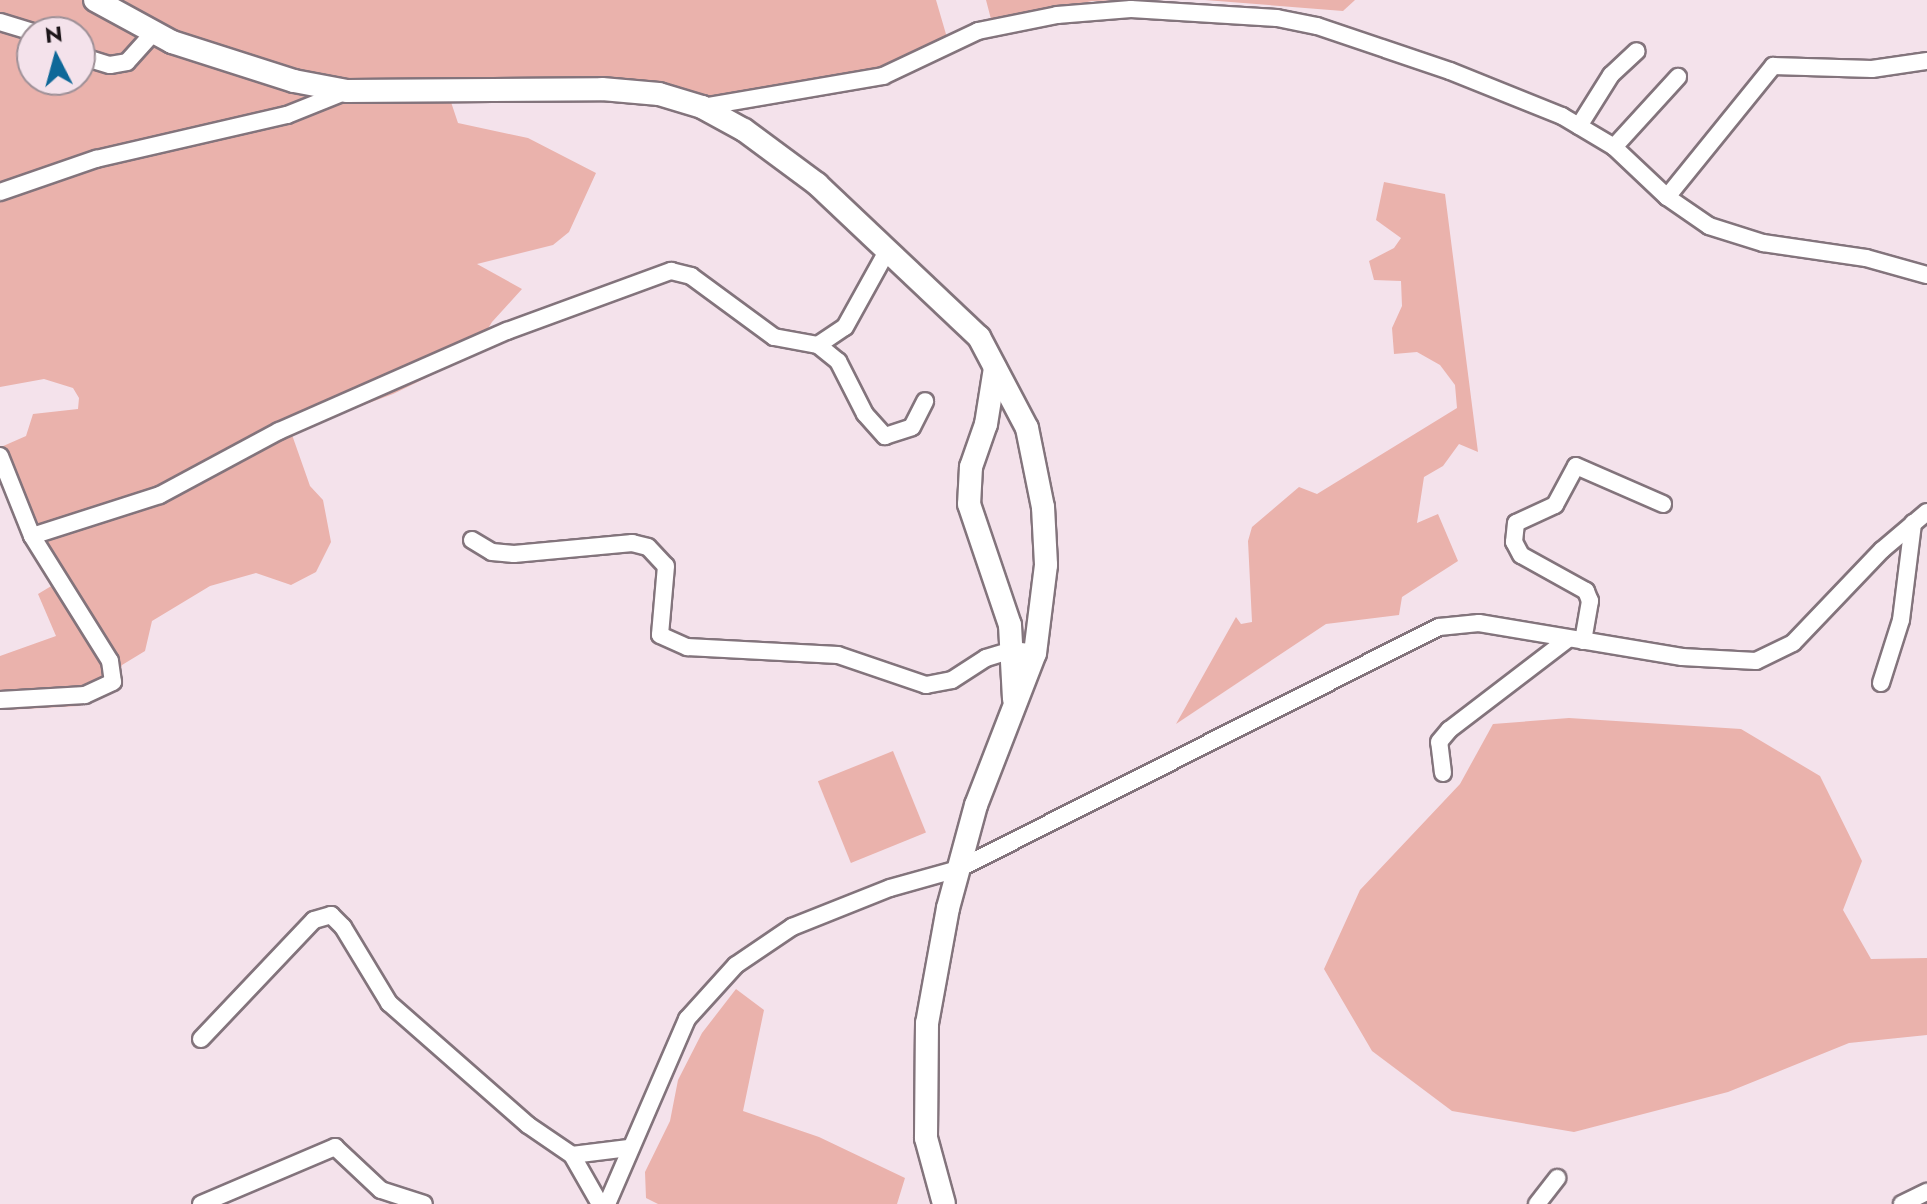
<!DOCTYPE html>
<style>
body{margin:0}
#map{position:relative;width:1927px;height:1204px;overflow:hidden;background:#f4e2eb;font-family:Jost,sans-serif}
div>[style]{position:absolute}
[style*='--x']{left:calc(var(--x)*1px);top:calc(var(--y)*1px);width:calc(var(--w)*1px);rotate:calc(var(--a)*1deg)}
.green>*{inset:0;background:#eab2ac;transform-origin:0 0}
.roads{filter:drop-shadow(2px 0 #83747c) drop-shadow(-2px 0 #83747c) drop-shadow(0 2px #83747c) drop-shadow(0 -2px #83747c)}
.minor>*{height:16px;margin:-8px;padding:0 8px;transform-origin:8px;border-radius:8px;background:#fff}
.major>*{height:22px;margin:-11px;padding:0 11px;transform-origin:11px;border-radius:11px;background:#fff}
span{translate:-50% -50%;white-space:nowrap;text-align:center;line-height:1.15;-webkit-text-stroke:6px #f4e2eb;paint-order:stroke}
.north{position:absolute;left:16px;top:16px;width:80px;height:80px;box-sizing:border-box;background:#f4e2eb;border:2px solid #9e9097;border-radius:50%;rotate:354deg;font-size:22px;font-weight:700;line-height:32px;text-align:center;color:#1d161a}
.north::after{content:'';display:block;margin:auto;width:28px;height:36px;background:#0e6898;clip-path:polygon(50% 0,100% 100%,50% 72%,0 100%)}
</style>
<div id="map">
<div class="green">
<div style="clip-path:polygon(evenodd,0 0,936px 0,948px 41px,846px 84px,712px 102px,448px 93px,458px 123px,528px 138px,596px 173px,569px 232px,553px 245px,477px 264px,522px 289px,492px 322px,471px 356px,393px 394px,291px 432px,310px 486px,323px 500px,331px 542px,316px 572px,291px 585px,256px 573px,210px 586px,152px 621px,145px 651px,122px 665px,114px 687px,103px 696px,79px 706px,6px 710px,0 709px,0 656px,56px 636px,38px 594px,63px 579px,1px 447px,26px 436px,33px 414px,78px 409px,79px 398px,73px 388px,44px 379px,0 387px,0 0,32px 32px,80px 32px,80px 80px,32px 80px,32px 32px)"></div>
<div style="clip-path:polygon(986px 0,1136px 0,1092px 1px,992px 23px)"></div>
<div style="clip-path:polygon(1205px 0,1355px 0,1343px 11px)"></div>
<div style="clip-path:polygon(1384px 182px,1445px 194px,1478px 452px,1459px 444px,1443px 466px,1424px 477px,1417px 523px,1438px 514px,1458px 561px,1402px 597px,1399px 615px,1326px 624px,1176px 724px,1236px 617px,1241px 624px,1252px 622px,1248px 541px,1252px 527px,1299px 487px,1317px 494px,1457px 408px,1455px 385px,1440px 365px,1417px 352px,1394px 354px,1392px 328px,1402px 306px,1401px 281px,1374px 280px,1369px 261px,1394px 248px,1401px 238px,1376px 220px)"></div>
<div style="clip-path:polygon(1569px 718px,1741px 729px,1820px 776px,1862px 861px,1843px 910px,1871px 959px,1927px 958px,1927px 1035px,1849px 1043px,1728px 1092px,1574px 1132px,1452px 1111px,1372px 1051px,1324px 969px,1360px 890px,1460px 784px,1493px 724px)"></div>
<div style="left:893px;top:751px;width:88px;height:81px;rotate:68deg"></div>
<div style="clip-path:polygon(736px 989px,764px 1010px,743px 1111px,819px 1137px,905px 1178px,897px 1204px,658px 1204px,646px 1198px,645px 1172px,670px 1121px,678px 1080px,702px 1033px)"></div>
</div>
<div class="roads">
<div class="minor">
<div style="--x:0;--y:22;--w:34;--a:17"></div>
<div style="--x:80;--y:56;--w:31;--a:17"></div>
<div style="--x:110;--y:65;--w:17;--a:-10"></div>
<div style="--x:127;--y:62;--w:39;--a:-48"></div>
<div style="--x:702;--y:107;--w:184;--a:-9.7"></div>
<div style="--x:883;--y:76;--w:105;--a:-25.3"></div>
<div style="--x:978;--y:31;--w:81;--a:-11.4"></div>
<div style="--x:1057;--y:15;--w:74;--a:-4.6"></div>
<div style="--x:1131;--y:9;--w:146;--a:3.5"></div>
<div style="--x:1277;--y:18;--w:41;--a:11.3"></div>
<div style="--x:1317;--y:26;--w:140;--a:18.7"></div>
<div style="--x:1450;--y:71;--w:121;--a:21.9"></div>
<div style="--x:1562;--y:116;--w:61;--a:30.8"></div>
<div style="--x:1614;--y:147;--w:73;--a:43.3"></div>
<div style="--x:1667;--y:197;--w:51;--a:34.6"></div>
<div style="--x:1709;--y:226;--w:57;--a:17.5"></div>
<div style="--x:1763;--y:243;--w:104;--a:8.3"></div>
<div style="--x:1866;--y:258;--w:63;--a:15.6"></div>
<div style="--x:1579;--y:126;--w:60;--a:-57.9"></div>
<div style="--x:1611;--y:75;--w:35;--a:-43"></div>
<div style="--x:1614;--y:147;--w:95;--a:-47.6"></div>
<div style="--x:0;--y:192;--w:102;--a:-19"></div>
<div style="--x:96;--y:159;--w:196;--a:-13"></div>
<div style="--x:287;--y:115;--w:65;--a:-21.8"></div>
<div style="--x:1667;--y:197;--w:169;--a:-51"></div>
<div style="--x:1773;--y:66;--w:99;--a:1.7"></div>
<div style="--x:1872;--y:69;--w:56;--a:-8.3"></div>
<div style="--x:818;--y:345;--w:26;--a:39"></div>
<div style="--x:838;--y:361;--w:59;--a:63"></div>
<div style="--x:865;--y:414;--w:30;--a:48"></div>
<div style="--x:885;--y:436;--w:28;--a:-18"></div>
<div style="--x:912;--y:427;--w:29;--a:-63"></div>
<div style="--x:0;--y:456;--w:86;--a:68.2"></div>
<div style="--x:32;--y:536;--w:147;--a:58"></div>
<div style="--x:110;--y:661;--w:21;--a:82"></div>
<div style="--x:113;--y:682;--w:31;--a:155"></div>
<div style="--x:85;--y:695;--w:85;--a:176.6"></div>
<div style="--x:32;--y:536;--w:134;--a:-17.8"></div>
<div style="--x:160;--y:495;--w:135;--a:-28.3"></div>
<div style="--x:279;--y:431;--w:249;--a:-23.7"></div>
<div style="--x:507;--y:331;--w:175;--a:-20.1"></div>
<div style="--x:671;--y:271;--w:21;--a:14"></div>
<div style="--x:691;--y:276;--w:103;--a:36.3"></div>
<div style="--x:774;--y:337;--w:45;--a:10.3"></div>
<div style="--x:818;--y:345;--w:32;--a:-34"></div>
<div style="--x:845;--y:327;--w:85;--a:-61"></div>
<div style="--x:472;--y:540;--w:23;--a:31"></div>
<div style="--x:492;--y:552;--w:22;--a:5"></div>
<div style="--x:514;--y:554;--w:119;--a:-5.3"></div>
<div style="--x:632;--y:543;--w:16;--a:14"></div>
<div style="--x:648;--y:547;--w:26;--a:47"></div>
<div style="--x:666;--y:566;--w:69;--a:95"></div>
<div style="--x:660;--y:635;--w:30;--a:24"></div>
<div style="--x:687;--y:647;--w:151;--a:3"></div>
<div style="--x:838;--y:655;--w:93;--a:18.8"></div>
<div style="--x:926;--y:685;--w:26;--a:-11"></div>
<div style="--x:952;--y:680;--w:40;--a:-32.9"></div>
<div style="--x:986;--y:658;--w:27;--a:-17"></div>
<div style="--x:1012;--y:650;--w:23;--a:7"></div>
<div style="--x:1583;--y:641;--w:41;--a:-80.1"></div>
<div style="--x:1590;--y:601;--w:11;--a:-112"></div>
<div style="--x:1586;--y:591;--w:74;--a:-151"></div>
<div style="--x:1521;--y:555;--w:15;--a:-118"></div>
<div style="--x:1514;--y:542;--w:19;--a:-84"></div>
<div style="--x:1516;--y:523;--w:43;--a:-24.8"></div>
<div style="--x:1555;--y:505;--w:44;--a:-61.7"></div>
<div style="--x:1576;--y:466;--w:95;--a:23.6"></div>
<div style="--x:1881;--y:683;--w:66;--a:-72.4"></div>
<div style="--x:1901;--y:620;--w:98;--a:-82.9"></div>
<div style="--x:1443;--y:773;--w:31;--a:-97"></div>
<div style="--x:1439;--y:742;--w:16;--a:-50"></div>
<div style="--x:1449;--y:730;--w:150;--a:-37.4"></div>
<div style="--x:201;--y:1039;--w:164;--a:-46.5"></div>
<div style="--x:314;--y:920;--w:18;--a:-16"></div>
<div style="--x:331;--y:915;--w:17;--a:45"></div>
<div style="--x:343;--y:927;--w:89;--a:58.8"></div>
<div style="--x:389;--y:1003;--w:185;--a:41.3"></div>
<div style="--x:528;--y:1125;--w:53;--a:34.3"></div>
<div style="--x:572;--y:1155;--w:56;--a:60.3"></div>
<div style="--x:572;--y:1155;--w:57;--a:-7"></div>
<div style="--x:201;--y:1204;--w:146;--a:-23"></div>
<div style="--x:335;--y:1147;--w:63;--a:43.1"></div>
<div style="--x:381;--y:1190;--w:45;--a:18"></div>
<div style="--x:607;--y:1204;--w:202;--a:-66.6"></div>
<div style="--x:687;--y:1019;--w:73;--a:-47.8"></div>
<div style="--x:736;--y:965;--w:68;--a:-34.2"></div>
<div style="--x:792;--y:927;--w:105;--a:-21.7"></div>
<div style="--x:890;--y:888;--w:71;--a:-15.6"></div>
<div style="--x:958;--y:869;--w:538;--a:-26.71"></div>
<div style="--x:1439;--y:627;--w:40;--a:-5.7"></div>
<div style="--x:1479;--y:623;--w:206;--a:9.5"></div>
<div style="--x:1682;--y:657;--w:74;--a:3.1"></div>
<div style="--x:1756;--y:661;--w:41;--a:-25.9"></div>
<div style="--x:1793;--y:643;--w:129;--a:-46.3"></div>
<div style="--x:1882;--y:550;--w:59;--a:-40.2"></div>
<div style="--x:1537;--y:1204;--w:33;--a:-52"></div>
<div style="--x:1902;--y:1204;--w:28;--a:-26"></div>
</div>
<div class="major">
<div style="--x:95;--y:0;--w:88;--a:28.6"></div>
<div style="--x:172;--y:42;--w:128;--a:17.7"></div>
<div style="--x:294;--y:81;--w:54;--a:10.7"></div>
<div style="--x:347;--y:91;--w:255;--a:-0.4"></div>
<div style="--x:602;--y:89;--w:57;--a:5"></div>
<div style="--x:659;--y:94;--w:45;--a:16.8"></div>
<div style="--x:702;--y:107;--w:48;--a:28.7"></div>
<div style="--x:744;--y:130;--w:91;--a:36.5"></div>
<div style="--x:817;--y:184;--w:223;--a:43.4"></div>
<div style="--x:979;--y:337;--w:103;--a:62.2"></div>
<div style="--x:1027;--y:428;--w:81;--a:78.6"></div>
<div style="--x:1043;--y:507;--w:58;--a:87"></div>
<div style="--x:1046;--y:565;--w:89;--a:97.1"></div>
<div style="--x:1035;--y:653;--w:163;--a:111.2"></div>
<div style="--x:976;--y:805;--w:107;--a:105.2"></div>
<div style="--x:948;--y:908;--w:117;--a:100.3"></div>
<div style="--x:927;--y:1023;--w:115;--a:90.5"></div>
<div style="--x:926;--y:1138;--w:68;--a:74.7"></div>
<div style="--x:995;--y:368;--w:57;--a:99.1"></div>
<div style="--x:986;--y:424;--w:46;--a:109.2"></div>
<div style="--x:971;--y:467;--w:37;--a:93"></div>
<div style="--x:969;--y:504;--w:128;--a:71.3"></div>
<div style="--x:1010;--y:625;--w:74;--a:86.9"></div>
</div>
</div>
<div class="north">N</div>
</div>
